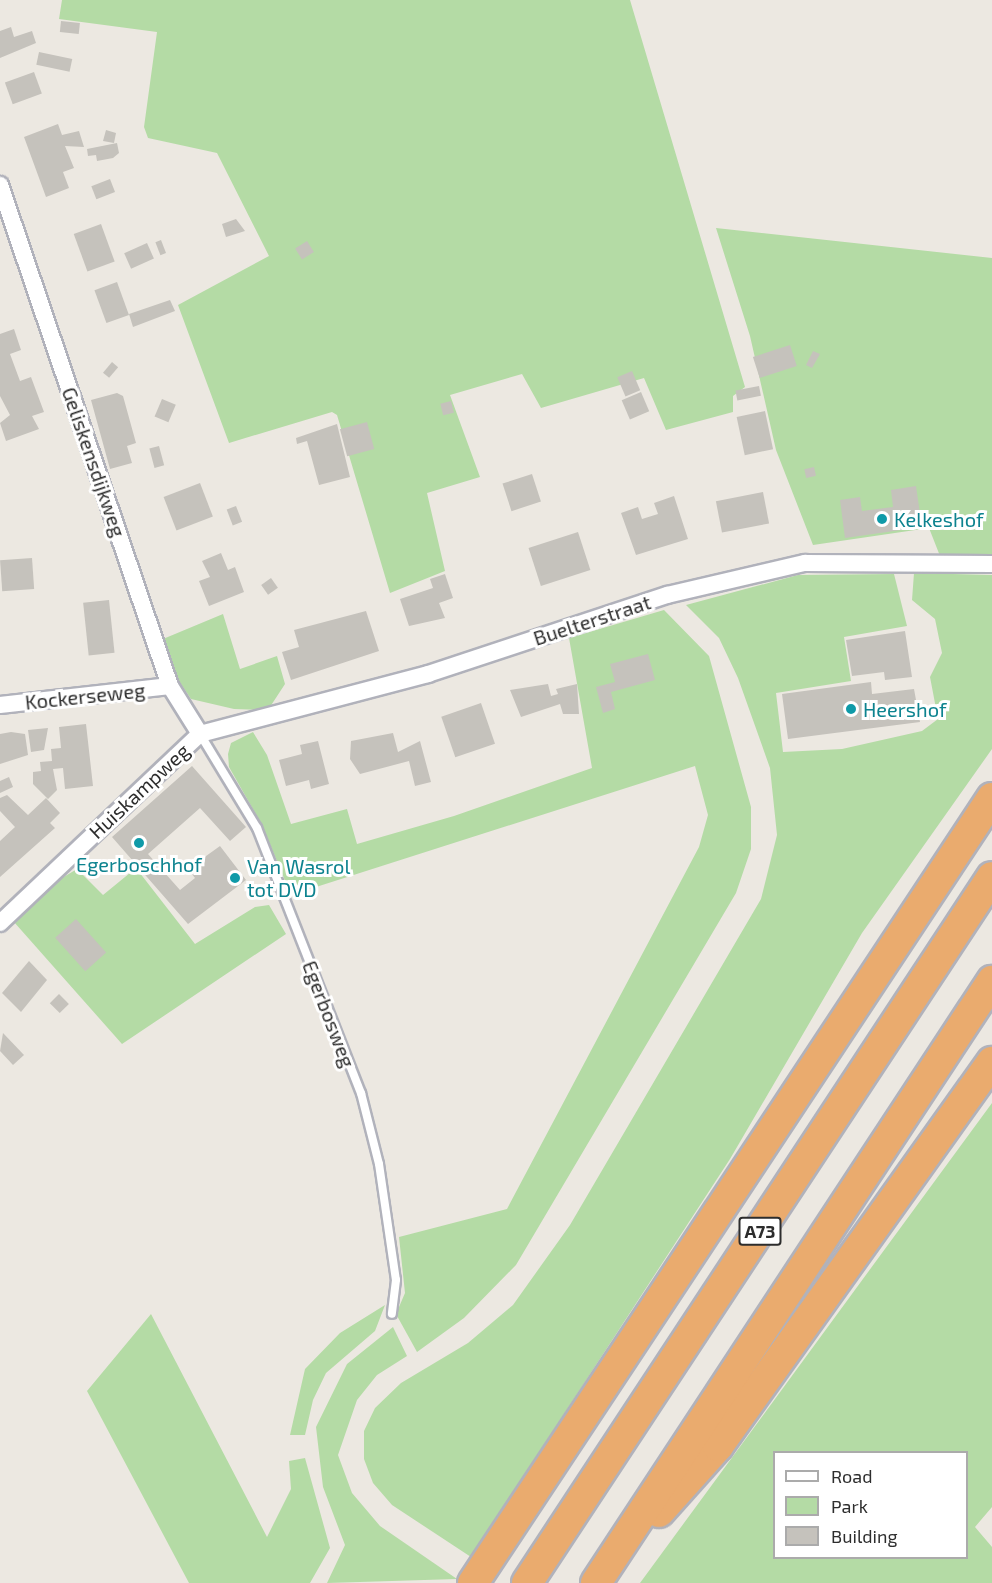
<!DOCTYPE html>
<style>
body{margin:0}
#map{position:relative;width:992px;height:1583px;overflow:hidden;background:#ece8e1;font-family:"Exo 2",sans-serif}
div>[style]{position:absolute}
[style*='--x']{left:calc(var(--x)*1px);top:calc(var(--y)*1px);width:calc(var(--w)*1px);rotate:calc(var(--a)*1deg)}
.green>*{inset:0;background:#b4dba5}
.building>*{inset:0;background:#c5c2bc;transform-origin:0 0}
.roads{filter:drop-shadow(2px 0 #b1b2bb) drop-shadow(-2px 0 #b1b2bb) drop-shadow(0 2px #b1b2bb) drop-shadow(0 -2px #b1b2bb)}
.service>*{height:8px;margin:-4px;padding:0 4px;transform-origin:4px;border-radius:4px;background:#fff}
.minor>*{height:16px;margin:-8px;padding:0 8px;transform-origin:8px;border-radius:8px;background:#fff}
.motorway>*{height:30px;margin:-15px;padding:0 15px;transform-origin:15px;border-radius:15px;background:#eaab6e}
.dots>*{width:16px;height:16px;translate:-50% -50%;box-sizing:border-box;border:3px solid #fff;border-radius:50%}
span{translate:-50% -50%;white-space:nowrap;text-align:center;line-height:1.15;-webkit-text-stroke:6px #fff;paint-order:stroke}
.shield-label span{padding:2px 4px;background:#fff;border:2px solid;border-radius:4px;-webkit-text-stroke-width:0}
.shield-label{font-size:18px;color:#2d2d2d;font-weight:700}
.street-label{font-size:20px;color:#2d2d2d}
.culture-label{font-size:20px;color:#0d838f}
.left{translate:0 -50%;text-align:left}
.legend{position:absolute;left:773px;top:1451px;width:195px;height:108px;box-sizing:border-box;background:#fff;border:2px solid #ababab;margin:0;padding:8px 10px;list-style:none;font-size:18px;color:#2d2d2d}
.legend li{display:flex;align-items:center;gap:12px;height:30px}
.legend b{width:30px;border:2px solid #ababab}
</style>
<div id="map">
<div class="green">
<div style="clip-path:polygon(62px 0,630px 0,745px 387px,733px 396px,733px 412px,666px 430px,644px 378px,541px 408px,522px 374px,450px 395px,480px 477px,427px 493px,445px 571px,390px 593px,337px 415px,332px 412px,229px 443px,178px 305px,269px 256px,217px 153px,148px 138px,144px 127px,157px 32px,59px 19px)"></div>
<div style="clip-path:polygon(716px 228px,992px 258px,992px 555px,969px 560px,940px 556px,929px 528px,813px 545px,776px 450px,750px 336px)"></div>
<div style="clip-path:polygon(914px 573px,992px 575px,992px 749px,862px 933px,730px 1159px,471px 1557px,392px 1505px,373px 1483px,364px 1459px,364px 1431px,375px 1408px,401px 1383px,468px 1343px,513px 1305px,570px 1225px,761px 899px,777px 835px,770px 768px,738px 678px,719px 638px,686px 605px,798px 575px,894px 574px,907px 626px,844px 637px,851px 681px,776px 693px,783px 752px,842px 749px,922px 731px,938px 719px,930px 677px,942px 653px,935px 619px,912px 600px)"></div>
<div style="clip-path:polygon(664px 610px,709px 656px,751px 807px,751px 849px,736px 893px,516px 1265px,464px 1318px,417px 1352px,396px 1314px,405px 1293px,399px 1237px,507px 1209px,699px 847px,708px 815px,695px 766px,291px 895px,262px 825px,229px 767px,228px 754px,231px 743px,253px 732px,267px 755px,291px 824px,347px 809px,357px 844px,454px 816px,592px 768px,569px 638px)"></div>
<div style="clip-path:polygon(223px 614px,240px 669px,277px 656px,285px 684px,268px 710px,234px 709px,191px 699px,175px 675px,163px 639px)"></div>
<div style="clip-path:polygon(136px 868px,195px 944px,255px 907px,269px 905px,286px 934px,122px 1044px,14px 922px,52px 884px,77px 869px,103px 895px)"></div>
<div style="clip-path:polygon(evenodd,992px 1103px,992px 1507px,975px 1527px,992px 1547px,992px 1583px,640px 1583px,992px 1103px,774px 1452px,966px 1452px,966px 1558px,774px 1558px,774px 1452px)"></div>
<div style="clip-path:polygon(385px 1305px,375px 1331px,326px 1373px,313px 1400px,305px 1435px,290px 1435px,305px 1369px,340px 1333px)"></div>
<div style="clip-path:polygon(151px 1314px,267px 1537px,291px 1489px,289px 1461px,305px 1458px,330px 1548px,310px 1583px,189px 1583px,87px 1391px)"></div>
<div style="clip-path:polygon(393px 1327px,407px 1356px,377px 1375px,357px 1400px,338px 1455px,352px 1493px,380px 1526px,457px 1579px,327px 1583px,345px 1545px,323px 1487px,316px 1427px,347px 1364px)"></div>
</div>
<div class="building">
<div style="left:61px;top:21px;width:19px;height:11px;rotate:6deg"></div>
<div style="clip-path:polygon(11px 27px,14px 37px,32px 31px,36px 43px,0 58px,0 31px)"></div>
<div style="left:39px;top:52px;width:34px;height:13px;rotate:12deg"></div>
<div style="left:34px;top:72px;width:23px;height:31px;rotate:70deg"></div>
<div style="clip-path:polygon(58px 124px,62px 135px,79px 131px,84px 147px,65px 146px,74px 168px,63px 172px,69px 188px,46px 197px,24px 137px)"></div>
<div style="clip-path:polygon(106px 130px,116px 133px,114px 143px,103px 141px)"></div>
<div style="clip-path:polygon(117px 143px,119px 153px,113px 158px,97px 161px,96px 155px,88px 156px,87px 149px)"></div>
<div style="left:110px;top:179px;width:14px;height:20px;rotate:69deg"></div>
<div style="clip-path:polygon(236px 219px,245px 231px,226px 237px,222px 224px)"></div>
<div style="left:101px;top:224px;width:40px;height:29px;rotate:70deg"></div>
<div style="left:161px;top:240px;width:14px;height:6px;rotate:69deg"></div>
<div style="left:307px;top:241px;width:13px;height:14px;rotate:58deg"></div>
<div style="left:147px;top:243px;width:17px;height:25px;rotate:66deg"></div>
<div style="left:117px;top:282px;width:35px;height:24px;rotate:70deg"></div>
<div style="clip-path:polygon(170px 300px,175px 311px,133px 327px,129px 314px)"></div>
<div style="clip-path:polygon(14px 329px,21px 350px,10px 354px,20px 381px,31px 377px,44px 412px,32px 416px,39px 429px,6px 441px,0 423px,10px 415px,0 396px,0 334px)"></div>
<div style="left:790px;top:345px;width:22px;height:39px;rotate:72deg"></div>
<div style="clip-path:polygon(813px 351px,820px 354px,812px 368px,806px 365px)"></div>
<div style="left:112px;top:362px;width:8px;height:14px;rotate:40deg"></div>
<div style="left:632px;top:371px;width:21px;height:16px;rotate:67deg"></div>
<div style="left:759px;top:386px;width:10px;height:24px;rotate:79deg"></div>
<div style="left:641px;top:392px;width:21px;height:21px;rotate:67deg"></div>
<div style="clip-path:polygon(117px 393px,123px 396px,136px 443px,127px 446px,132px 463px,110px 469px,91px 400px)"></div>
<div style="left:162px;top:399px;width:15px;height:19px;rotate:23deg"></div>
<div style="left:451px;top:401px;width:12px;height:11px;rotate:76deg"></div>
<div style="left:765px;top:411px;width:39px;height:29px;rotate:78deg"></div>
<div style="left:367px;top:422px;width:28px;height:28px;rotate:75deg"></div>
<div style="clip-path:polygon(337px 424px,350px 477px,319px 485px,307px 441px,297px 444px,296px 438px)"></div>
<div style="left:159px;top:446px;width:20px;height:10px;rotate:75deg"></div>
<div style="left:814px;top:467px;width:9px;height:10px;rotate:77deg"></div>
<div style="left:532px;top:474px;width:29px;height:31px;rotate:72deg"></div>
<div style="left:200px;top:483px;width:36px;height:39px;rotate:69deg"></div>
<div style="clip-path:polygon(916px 486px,922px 527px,845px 538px,840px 500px,860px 497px,862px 511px,893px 507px,891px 490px)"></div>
<div style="left:763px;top:492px;width:32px;height:48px;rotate:79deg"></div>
<div style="clip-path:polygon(674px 496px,688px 539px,636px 555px,621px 513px,638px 507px,642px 519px,658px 514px,654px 503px)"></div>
<div style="left:236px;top:506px;width:17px;height:10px;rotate:69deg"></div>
<div style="left:578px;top:532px;width:40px;height:52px;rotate:72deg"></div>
<div style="clip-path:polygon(221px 553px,228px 570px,235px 567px,244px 592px,209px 606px,199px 581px,210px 577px,202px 561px)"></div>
<div style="left:32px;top:558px;width:31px;height:32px;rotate:86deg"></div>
<div style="clip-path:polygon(445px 574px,453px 598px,439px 603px,445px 618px,409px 626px,400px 599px,433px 588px,430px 579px)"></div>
<div style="left:271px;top:578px;width:12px;height:12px;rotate:55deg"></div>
<div style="left:109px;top:600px;width:53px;height:26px;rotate:84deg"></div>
<div style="clip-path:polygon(366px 611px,379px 651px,291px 680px,282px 652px,299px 647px,294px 630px)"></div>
<div style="clip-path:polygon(905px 631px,912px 677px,885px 680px,884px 672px,852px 676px,846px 640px)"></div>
<div style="clip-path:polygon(648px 654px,655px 680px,611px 692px,615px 709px,603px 713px,596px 687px,615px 682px,610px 664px)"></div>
<div style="clip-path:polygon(871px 682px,872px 694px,914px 689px,920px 722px,788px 739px,782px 694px)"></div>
<div style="clip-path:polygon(548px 684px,551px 696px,558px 694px,556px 689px,577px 684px,579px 714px,563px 714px,560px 704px,521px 717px,510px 690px)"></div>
<div style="left:481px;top:703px;width:43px;height:42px;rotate:71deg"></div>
<div style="clip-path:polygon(86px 724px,93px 786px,65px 789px,63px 768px,53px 769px,57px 790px,48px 799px,33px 784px,33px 772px,41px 771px,40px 762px,52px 761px,51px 749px,61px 748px,59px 727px)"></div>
<div style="clip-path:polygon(48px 728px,44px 750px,31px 752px,28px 730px)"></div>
<div style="clip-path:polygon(11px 732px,25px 734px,28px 755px,0 764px,0 734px)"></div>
<div style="clip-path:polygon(393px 733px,398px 752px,420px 741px,431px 782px,415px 786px,409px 761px,360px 774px,350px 759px,351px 741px)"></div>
<div style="clip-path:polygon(318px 741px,329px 784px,311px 789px,309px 780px,286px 786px,279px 760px,302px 754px,300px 745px)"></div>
<div style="clip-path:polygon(192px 766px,246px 827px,230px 841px,200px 808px,148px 854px,180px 890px,195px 878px,188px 869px,220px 846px,246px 880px,188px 924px,112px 837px)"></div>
<div style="clip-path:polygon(9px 777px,13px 787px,0 793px,0 781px)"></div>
<div style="clip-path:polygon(7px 795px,28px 815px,46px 798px,60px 813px,50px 823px,55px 828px,0 877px,0 841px,15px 827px,0 811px,0 798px)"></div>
<div style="left:76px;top:919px;width:45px;height:28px;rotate:48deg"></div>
<div style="clip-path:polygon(29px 961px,47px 980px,21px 1012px,2px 993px)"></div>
<div style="left:59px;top:994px;width:14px;height:13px;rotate:45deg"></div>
<div style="clip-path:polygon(3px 1033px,24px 1055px,13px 1065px,0 1051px)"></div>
</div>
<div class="roads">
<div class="service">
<div style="--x:200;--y:734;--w:110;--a:58.8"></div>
<div style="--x:257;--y:828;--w:285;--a:68.6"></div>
<div style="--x:361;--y:1093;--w:73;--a:75.8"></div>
<div style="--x:379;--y:1164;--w:117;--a:81.7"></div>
<div style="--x:396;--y:1280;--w:34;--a:97"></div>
</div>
<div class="minor">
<div style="--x:0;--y:185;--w:529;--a:71.26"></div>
<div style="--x:170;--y:686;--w:57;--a:58"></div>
<div style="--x:0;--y:705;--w:171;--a:-6.4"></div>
<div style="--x:200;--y:734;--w:236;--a:-14.7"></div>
<div style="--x:428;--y:674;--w:252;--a:-18.3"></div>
<div style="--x:667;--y:595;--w:142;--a:-13.1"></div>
<div style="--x:805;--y:563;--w:187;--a:0.3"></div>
<div style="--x:0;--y:923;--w:275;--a:-43.4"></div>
</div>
<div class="motorway">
<div style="--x:659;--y:1512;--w:89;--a:-48.2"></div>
<div style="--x:718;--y:1446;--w:472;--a:-54.5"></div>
<div style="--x:473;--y:1583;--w:941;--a:-56.53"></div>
<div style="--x:527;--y:1583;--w:845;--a:-56.63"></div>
<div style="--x:596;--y:1583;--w:721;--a:-56.66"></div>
</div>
</div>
<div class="dots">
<div style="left:882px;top:519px;background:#0f9aa8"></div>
<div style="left:851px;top:709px;background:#0f9aa8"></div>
<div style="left:139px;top:843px;background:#0f9aa8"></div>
<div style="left:235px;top:878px;background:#0f9aa8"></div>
</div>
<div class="shield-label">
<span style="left:760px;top:1231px">A73</span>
</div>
<div class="street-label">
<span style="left:94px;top:462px;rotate:71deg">Geliskensdijkweg</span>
<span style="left:592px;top:620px;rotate:-18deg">Buelterstraat</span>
<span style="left:85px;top:696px;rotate:-6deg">Kockerseweg</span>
<span style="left:139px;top:791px;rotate:-43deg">Huiskampweg</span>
<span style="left:329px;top:1014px;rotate:69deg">Egerbosweg</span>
</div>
<div class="culture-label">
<span class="left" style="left:894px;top:519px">Kelkeshof</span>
<span class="left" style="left:863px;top:709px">Heershof</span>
<span style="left:139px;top:864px">Egerboschhof</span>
<span class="left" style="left:247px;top:878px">Van Wasrol<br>tot DVD</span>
</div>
<ul class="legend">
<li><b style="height:8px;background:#fff"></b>Road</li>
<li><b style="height:16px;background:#b4dba5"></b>Park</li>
<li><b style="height:16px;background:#c5c2bc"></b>Building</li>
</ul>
</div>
